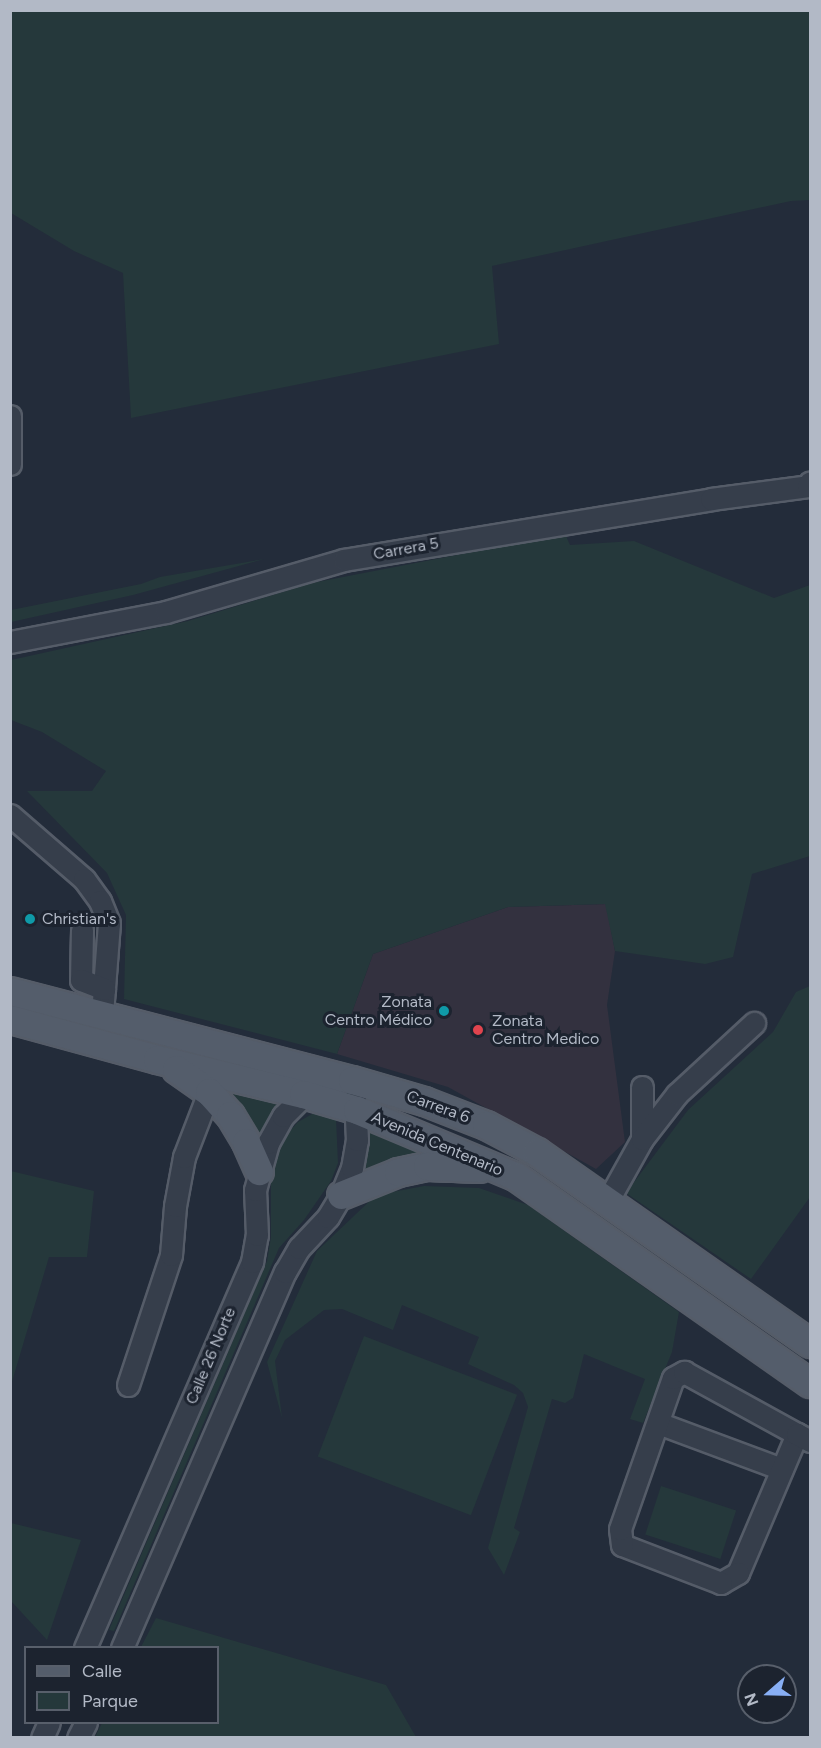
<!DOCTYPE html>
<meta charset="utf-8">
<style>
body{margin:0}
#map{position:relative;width:821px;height:1748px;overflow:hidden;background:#232c3a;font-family:Figtree,sans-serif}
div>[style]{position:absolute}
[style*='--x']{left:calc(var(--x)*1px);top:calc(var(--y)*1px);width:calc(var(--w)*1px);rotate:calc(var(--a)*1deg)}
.medical>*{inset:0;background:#33313f}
.green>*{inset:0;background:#25383b;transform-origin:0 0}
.roads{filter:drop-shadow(2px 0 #555c68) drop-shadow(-2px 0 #555c68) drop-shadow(0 2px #555c68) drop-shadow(0 -2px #555c68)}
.minor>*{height:21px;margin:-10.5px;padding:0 10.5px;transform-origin:10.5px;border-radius:10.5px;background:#363e4b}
.major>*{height:27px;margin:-13.5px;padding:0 13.5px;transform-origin:13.5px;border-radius:13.5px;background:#545d6b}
.dots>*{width:16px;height:16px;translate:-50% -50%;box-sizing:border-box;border:3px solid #1c232f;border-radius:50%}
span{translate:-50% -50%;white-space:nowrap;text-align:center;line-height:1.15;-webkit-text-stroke:6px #1c232f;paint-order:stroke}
.street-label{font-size:16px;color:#b2b9c6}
.poi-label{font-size:16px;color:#b2b9c6}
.left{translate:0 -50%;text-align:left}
.right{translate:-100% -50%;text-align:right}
.frame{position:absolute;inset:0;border:12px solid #b2b9c6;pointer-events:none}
.legend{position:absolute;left:24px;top:1646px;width:195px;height:78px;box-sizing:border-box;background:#1c232f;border:2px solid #585f6b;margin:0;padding:8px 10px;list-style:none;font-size:18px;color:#b2b9c6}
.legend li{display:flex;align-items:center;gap:12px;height:30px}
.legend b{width:30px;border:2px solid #585f6b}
.north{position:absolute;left:737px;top:1664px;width:60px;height:60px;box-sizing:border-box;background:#1c232f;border:2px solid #585f6b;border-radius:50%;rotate:250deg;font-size:16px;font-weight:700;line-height:24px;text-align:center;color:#b2b9c6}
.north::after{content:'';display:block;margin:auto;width:21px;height:27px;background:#88aff5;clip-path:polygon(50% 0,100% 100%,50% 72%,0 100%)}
</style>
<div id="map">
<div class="medical">
<div style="clip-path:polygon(606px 904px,615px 951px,607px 1005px,625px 1142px,596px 1169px,448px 1087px,337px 1054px,373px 954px,508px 907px)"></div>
</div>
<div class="green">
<div style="clip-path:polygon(10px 11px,810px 11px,810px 200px,791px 201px,492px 266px,499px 344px,131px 418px,123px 273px,74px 251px,11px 213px)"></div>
<div style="clip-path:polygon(565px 534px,570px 545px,634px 541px,774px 598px,810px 585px,810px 856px,752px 874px,733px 957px,705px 964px,615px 951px,605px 904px,508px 907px,373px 954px,337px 1054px,124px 999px,126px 915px,107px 873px,27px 791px,92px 791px,106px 771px,42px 732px,11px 720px,11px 660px,188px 621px,312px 583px)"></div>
<div style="clip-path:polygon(264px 559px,133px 595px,11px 622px,11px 610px,141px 584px,160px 577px)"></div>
<div style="clip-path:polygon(810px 986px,810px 1197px,751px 1279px,626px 1193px,688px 1110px,773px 1032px,796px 992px)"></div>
<div style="clip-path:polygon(227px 1091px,282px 1104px,258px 1140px,246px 1115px)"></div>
<div style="clip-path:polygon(314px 1113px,336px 1119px,338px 1163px,331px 1181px,304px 1220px,279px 1248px,114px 1631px,109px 1630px,267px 1261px,271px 1237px,271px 1177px,275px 1155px,284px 1137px,298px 1122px)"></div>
<div style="clip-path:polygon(363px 1126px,445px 1154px,392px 1161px,360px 1173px)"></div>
<div style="clip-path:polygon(11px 1171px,94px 1191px,87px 1257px,49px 1257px,11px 1385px)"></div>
<div style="clip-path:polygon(424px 1186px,479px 1188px,528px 1205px,679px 1312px,672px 1352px,643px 1423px,630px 1419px,645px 1379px,584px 1354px,573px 1398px,565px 1403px,552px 1399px,514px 1528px,520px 1532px,504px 1575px,488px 1548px,528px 1407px,523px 1393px,514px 1385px,468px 1364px,479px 1337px,402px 1305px,393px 1330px,342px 1309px,324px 1310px,285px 1340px,275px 1361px,282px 1418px,267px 1362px,317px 1251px,376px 1195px)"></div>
<div style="left:364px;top:1336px;width:164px;height:129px;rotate:21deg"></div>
<div style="left:661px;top:1486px;width:79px;height:51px;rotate:18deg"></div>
<div style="clip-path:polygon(11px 1523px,81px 1540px,47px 1640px,11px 1601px)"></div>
<div style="clip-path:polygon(156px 1618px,386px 1685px,416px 1737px,95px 1737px,102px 1723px,218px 1722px,218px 1648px,141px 1647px)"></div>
</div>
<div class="roads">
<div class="minor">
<div style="--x:10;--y:416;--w:48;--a:90"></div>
<div style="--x:10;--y:642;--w:159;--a:-10.9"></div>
<div style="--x:166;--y:612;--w:185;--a:-16.3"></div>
<div style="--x:344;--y:560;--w:372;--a:-9.4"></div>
<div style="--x:711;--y:499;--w:98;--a:-7.6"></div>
<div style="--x:808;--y:486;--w:4;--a:-63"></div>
<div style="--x:10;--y:815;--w:98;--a:40.9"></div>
<div style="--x:84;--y:879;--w:27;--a:54"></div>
<div style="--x:100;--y:901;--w:24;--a:68"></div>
<div style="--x:109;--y:923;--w:92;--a:94.4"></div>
<div style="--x:82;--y:930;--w:50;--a:91.1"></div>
<div style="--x:81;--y:980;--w:25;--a:21"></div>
<div style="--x:642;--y:1087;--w:52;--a:90"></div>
<div style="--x:607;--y:1202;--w:72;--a:-60.9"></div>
<div style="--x:642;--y:1139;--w:57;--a:-52.1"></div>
<div style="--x:677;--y:1094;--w:105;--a:-42.7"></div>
<div style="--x:128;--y:1385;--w:137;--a:-71.7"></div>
<div style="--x:171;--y:1255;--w:49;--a:-85.3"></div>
<div style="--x:175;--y:1206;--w:50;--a:-79.6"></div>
<div style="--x:184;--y:1157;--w:70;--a:-69"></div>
<div style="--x:658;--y:1423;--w:132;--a:20.4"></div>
<div style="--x:797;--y:1434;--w:151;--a:113"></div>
<div style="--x:738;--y:1573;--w:20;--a:150"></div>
<div style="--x:721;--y:1583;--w:106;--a:-159"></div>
<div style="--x:622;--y:1545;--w:16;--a:-97"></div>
<div style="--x:620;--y:1529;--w:160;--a:-70.7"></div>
<div style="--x:673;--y:1378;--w:13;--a:-29"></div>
<div style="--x:684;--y:1372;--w:129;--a:28.8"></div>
<div style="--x:797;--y:1434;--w:15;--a:28"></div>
<div style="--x:85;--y:1648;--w:421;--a:-66.6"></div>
<div style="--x:252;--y:1262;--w:27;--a:-80"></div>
<div style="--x:257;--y:1235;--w:45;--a:-92.5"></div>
<div style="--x:255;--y:1190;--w:49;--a:-74.5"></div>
<div style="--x:268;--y:1143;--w:31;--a:-61"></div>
<div style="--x:283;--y:1116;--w:41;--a:-45"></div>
<div style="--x:122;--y:1648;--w:410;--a:-66.6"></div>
<div style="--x:285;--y:1272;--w:28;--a:-60"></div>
<div style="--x:299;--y:1248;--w:42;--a:-46.9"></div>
<div style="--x:328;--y:1217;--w:26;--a:-59"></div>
<div style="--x:341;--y:1195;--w:29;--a:-68"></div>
<div style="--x:352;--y:1168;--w:28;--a:-80"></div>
<div style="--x:357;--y:1140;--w:42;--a:-92.7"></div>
<div style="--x:42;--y:1738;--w:17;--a:-66"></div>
<div style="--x:78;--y:1738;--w:18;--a:-63"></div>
</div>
<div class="major">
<div style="--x:10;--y:991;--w:353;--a:14.6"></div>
<div style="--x:352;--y:1080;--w:75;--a:16.3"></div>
<div style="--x:424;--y:1101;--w:66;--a:21.2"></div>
<div style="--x:486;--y:1125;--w:58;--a:27.9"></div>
<div style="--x:537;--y:1152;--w:333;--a:35"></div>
<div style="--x:10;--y:1019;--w:152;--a:15.2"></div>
<div style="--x:157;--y:1059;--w:150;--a:13.5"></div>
<div style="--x:303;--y:1094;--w:56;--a:16.5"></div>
<div style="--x:357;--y:1110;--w:171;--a:22.7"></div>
<div style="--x:515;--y:1176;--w:360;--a:35.1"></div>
<div style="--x:176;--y:1069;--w:40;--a:34.9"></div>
<div style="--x:209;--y:1092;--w:31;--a:48"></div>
<div style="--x:230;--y:1115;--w:31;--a:59"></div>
<div style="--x:246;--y:1142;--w:32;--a:66"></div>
<div style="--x:341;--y:1195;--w:61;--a:-22"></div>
<div style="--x:398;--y:1172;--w:30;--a:-12"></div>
<div style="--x:427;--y:1166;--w:52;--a:2.2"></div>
</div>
</div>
<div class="dots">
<div style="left:30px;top:919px;background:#0f9aa8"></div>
<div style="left:444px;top:1011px;background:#0f9aa8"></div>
<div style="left:478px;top:1030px;background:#e0444e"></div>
</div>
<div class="street-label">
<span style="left:406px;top:549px;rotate:-10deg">Carrera 5</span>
<span style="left:438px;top:1107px;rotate:20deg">Carrera 6</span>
<span style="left:437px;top:1144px;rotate:23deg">Avenida Centenario</span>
<span style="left:211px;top:1356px;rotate:-67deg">Calle 26 Norte</span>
</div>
<div class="poi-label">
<span class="left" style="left:42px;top:919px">Christian's</span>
<span class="right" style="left:432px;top:1011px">Zonata<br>Centro Médico</span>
<span class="left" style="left:492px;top:1030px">Zonata<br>Centro Medico</span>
</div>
<div class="frame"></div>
<ul class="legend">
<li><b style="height:8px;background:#545d6b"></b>Calle</li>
<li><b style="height:16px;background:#25383b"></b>Parque</li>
</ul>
<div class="north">N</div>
</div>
